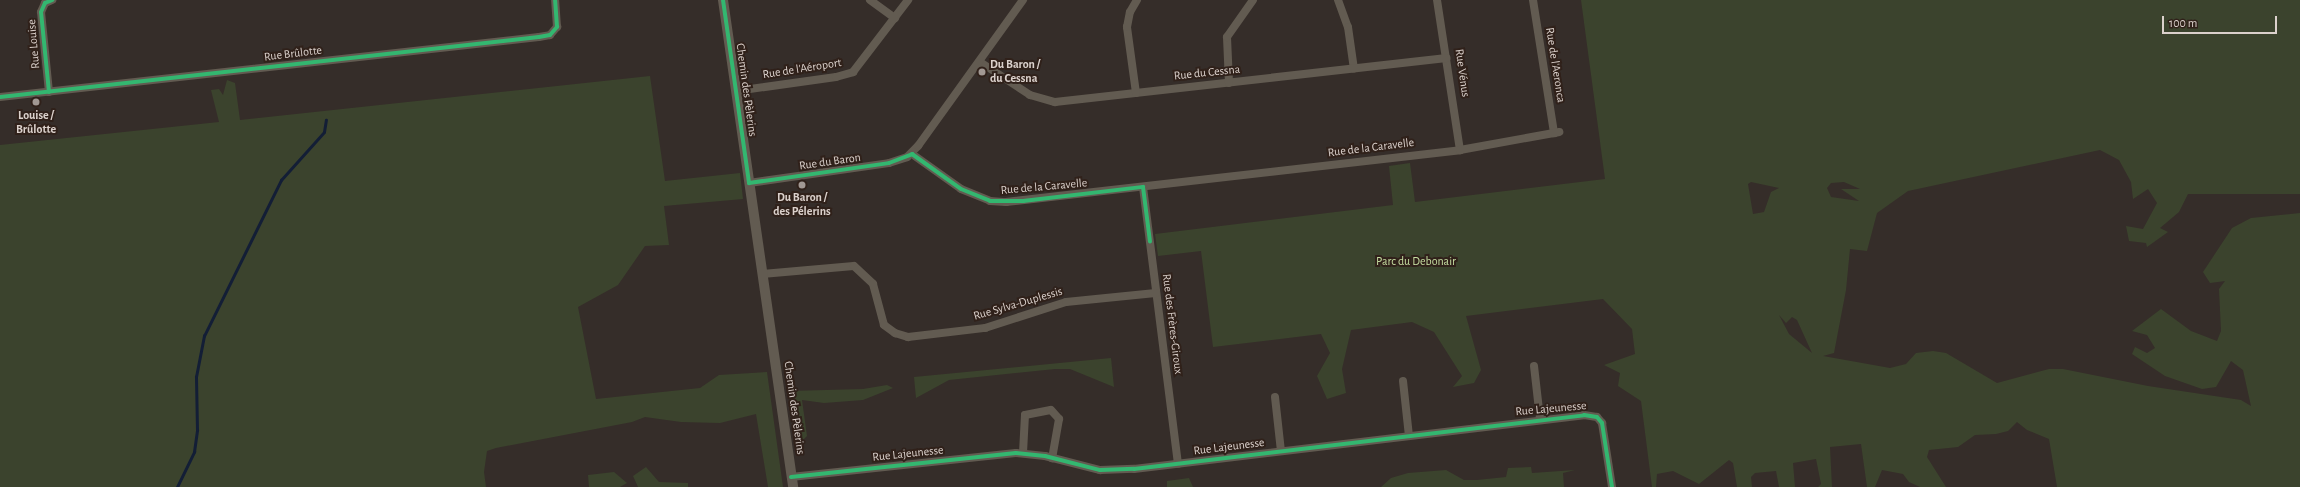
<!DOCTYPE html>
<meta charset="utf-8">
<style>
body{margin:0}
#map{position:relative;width:2300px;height:487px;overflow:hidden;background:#352d29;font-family:"Alegreya Sans",sans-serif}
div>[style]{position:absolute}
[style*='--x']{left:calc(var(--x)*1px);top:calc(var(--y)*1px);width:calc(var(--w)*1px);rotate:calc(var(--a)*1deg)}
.green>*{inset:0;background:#3b432d}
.stream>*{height:2.5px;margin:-1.25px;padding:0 1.25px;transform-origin:1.25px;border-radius:1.25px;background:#131e36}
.minor>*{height:8px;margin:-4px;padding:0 4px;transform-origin:4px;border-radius:4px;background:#625b51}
.tertiary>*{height:10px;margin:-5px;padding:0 5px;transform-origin:5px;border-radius:5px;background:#625b51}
.cycleway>*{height:4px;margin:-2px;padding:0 2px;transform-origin:2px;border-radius:2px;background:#33b770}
.dots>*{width:11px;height:11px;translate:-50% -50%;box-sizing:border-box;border:2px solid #30211a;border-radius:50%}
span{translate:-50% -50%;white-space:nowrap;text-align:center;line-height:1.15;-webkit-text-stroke:4px #30211a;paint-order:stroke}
.street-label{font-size:12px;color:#dbd1cc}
.poi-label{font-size:12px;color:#dbd1cc;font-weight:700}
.left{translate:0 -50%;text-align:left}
.park-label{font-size:12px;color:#c6dea2}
.scale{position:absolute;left:2162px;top:16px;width:115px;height:18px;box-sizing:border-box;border:2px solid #dbd1cc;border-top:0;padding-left:5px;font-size:12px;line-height:14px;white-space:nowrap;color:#dbd1cc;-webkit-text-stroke:3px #30211a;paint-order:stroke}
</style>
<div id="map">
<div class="green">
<div style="clip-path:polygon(evenodd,1581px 0,2300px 0,2300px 194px,2188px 194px,2179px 212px,2160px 228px,2168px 232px,2147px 247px,2146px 243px,2129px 241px,2126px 226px,2143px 229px,2157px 203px,2148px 189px,2133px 199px,2131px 182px,2119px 160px,2100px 150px,1908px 191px,1877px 213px,1867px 251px,1850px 249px,1846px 290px,1834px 353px,1823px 356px,1890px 368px,1906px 364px,1916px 353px,1933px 351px,1946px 353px,1997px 383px,2049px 369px,2063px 369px,2148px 386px,2241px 400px,2251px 406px,2243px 370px,2231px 361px,2216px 387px,2202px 389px,2165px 376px,2132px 354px,2135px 347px,2147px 353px,2155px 348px,2147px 335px,2132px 331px,2161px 309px,2191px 331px,2217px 341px,2221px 331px,2219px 289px,2225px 281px,2210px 283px,2203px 272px,2232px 228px,2251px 218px,2300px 213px,2300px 487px,2057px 487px,2049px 439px,2027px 430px,2017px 422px,2008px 431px,1996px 434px,1975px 435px,1958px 447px,1929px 450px,1927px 457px,1946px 487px,1920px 487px,1909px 482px,1903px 474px,1882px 470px,1875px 487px,1867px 487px,1861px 444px,1830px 447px,1832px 487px,1818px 487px,1821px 484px,1816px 459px,1793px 463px,1795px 487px,1779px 487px,1776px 471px,1755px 473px,1751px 477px,1752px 487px,1737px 487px,1733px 463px,1729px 460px,1699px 484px,1673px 471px,1657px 474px,1656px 487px,1652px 487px,1641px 401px,1618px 386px,1620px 373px,1604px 365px,1635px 354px,1632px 329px,1603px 299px,1466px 316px,1481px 370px,1474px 383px,1453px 387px,1462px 376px,1434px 332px,1412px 322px,1351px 330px,1342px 369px,1346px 393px,1327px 399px,1317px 376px,1330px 353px,1321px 334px,1213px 347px,1201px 251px,1158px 256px,1155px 234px,1393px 205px,1389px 166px,1410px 163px,1415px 202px,1605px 179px,1581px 0,1751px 182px,1779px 188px,1771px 192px,1764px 212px,1753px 214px,1748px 184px,1751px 182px,1581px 0,1844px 182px,1860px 189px,1841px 189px,1859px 201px,1831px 197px,1827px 188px,1831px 183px,1844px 182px,1581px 0,1779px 315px,1786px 323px,1792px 317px,1797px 320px,1812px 353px,1789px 334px,1779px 315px)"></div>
<div style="clip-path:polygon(650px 76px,665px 181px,740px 173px,743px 199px,664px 206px,669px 245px,645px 246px,618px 285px,578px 307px,596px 399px,700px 388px,719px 375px,767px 372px,783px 487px,768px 487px,756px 414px,720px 423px,681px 422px,645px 417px,632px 422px,496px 448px,487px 451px,484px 472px,486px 487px,0 487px,0 145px,219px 122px,211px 90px,219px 89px,223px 95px,227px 80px,235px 83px,240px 120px)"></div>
<div style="clip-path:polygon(1111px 358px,1114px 387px,1070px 369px,1055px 369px,949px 380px,916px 398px,914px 377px)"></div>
<div style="clip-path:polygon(887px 385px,893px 388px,863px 400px,824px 403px,802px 400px,807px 436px,803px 440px,795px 434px,789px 391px,863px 389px)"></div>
<div style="clip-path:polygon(646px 467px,659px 482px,688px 483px,688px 487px,638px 487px,633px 476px)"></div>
<div style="clip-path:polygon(1531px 467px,1532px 473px,1575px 470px,1563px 473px,1564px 487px,1381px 487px,1391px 478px,1408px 473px,1446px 470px,1464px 480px,1477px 480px,1506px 477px,1508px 468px)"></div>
<div style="clip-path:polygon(614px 472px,627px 483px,620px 487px,589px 487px,588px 475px)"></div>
<div style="clip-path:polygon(1189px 478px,1193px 487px,1167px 487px,1167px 481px)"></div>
</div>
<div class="stream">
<div style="--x:177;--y:487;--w:39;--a:-64"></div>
<div style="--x:194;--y:452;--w:22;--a:-82"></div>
<div style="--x:197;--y:430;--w:53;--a:-91.1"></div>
<div style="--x:196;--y:377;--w:42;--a:-79"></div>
<div style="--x:204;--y:336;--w:174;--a:-63.7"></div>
<div style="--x:281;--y:180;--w:64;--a:-48.1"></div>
<div style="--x:324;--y:132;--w:12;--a:-81"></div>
</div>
<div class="minor">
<div style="--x:870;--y:0;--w:31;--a:36"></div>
<div style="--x:1338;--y:0;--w:29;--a:70"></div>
<div style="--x:1348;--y:27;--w:42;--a:81.9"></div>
<div style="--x:1437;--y:0;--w:152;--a:81.3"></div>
<div style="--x:1533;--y:0;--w:135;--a:81"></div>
<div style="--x:980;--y:62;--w:60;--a:33.4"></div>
<div style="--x:1030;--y:95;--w:26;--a:16"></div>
<div style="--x:1055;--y:102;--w:394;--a:-6.4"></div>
<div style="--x:1229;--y:83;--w:46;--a:-92.5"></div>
<div style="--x:1227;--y:37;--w:45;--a:-54.9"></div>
<div style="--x:736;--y:91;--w:101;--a:-8"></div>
<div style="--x:836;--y:77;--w:18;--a:-16"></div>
<div style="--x:853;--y:72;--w:91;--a:-52.6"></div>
<div style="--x:49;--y:92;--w:80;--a:-95.7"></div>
<div style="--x:41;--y:12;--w:10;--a:-66"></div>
<div style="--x:45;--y:3;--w:8;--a:-23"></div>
<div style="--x:1136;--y:93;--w:67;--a:-97.8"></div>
<div style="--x:1127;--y:27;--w:15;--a:-79"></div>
<div style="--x:1130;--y:12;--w:14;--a:-60"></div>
<div style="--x:0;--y:97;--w:542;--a:-6.35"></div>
<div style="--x:539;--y:37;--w:11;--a:-10"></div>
<div style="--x:550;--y:35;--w:11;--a:-49"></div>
<div style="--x:557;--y:27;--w:27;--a:-94"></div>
<div style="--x:912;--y:154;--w:60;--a:35.5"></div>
<div style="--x:961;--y:189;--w:31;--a:22"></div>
<div style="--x:990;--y:201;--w:16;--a:4"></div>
<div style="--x:1006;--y:202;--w:457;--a:-6.5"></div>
<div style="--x:1460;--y:150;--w:101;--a:-10.3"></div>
<div style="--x:749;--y:183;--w:141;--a:-8.1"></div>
<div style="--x:889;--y:163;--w:19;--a:-18"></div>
<div style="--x:907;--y:157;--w:16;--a:-45"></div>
<div style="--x:918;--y:146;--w:180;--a:-54.3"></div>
<div style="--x:1143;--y:187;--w:279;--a:82.8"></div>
<div style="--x:762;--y:274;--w:92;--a:-5"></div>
<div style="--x:854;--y:266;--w:26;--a:43"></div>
<div style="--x:873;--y:284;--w:42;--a:75"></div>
<div style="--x:884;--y:325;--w:14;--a:36"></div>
<div style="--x:895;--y:333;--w:14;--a:17"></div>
<div style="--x:908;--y:337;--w:78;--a:-6.7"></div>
<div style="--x:985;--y:328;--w:85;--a:-17.8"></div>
<div style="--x:1066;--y:302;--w:90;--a:-5.7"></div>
<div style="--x:1534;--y:366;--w:53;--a:83.5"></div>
<div style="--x:1403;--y:381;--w:55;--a:83.8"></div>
<div style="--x:1275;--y:397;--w:54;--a:83.7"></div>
<div style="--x:1023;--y:453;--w:38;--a:-87"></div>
<div style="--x:1025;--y:415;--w:26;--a:-11"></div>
<div style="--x:1051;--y:410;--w:12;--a:48"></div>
<div style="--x:1059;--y:419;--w:40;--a:100"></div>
<div style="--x:791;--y:477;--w:226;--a:-6.1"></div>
<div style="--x:1016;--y:453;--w:29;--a:6"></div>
<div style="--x:1045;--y:456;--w:57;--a:14.3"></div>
<div style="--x:1100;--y:470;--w:34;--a:-2"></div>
<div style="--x:1134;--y:469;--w:453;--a:-6.8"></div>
<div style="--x:1584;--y:415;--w:13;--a:9"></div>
<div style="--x:1597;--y:417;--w:8;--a:50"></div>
<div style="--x:1602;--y:423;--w:65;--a:81.1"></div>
</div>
<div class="tertiary">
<div style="--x:723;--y:0;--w:492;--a:81.8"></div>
</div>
<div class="cycleway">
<div style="--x:723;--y:0;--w:185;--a:81.9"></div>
<div style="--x:749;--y:183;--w:141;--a:-8.1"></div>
<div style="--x:889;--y:163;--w:25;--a:-21"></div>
<div style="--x:912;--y:154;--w:60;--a:35.5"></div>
<div style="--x:961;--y:189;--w:31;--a:22"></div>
<div style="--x:990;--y:201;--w:33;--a:0"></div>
<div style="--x:1023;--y:201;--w:121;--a:-6.7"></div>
<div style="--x:1143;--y:187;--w:55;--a:82.7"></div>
<div style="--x:49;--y:92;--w:80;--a:-95.7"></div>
<div style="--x:41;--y:12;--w:10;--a:-66"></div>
<div style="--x:45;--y:3;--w:8;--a:-23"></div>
<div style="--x:0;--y:97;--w:542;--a:-6.35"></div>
<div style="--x:539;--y:37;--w:11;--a:-10"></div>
<div style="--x:550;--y:35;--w:11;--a:-49"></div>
<div style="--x:557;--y:27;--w:27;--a:-94"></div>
<div style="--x:791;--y:477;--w:226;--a:-6.1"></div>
<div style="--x:1016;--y:453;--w:29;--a:6"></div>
<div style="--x:1045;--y:456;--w:57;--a:14.3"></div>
<div style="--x:1100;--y:470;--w:34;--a:-2"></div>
<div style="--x:1134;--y:469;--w:453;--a:-6.8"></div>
<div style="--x:1584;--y:415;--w:13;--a:9"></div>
<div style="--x:1597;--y:417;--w:8;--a:50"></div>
<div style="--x:1602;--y:423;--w:65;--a:81.1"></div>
</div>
<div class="dots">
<div style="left:982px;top:72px;background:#a19893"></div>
<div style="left:36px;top:102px;background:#a19893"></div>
<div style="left:802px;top:185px;background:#a19893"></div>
</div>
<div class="street-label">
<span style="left:34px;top:44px;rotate:-95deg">Rue Louise</span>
<span style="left:293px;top:54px;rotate:-7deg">Rue Brûlotte</span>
<span style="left:1555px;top:65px;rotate:81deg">Rue de l'Aeronca</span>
<span style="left:802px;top:69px;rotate:-9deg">Rue de l'Aéroport</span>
<span style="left:1207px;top:73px;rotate:-6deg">Rue du Cessna</span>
<span style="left:1462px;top:73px;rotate:82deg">Rue Vénus</span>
<span style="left:746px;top:90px;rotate:82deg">Chemin des Pèlerins</span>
<span style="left:1371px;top:148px;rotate:-7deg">Rue de la Caravelle</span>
<span style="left:830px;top:162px;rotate:-8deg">Rue du Baron</span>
<span style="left:1044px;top:187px;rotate:-5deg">Rue de la Caravelle</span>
<span style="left:1018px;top:304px;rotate:-16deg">Rue Sylva-Duplessis</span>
<span style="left:1172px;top:324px;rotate:83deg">Rue des Frères-Giroux</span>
<span style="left:794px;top:408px;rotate:82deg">Chemin des Pèlerins</span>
<span style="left:1551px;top:409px;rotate:-5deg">Rue Lajeunesse</span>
<span style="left:1229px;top:447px;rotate:-7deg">Rue Lajeunesse</span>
<span style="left:908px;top:454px;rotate:-6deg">Rue Lajeunesse</span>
</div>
<div class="poi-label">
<span class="left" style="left:990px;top:72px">Du Baron /<br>du Cessna</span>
<span style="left:36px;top:123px">Louise /<br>Brûlotte</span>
<span style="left:802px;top:205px">Du Baron /<br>des Pélerins</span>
</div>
<div class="park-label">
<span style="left:1416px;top:262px">Parc du Debonair</span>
</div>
<div class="scale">100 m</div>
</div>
